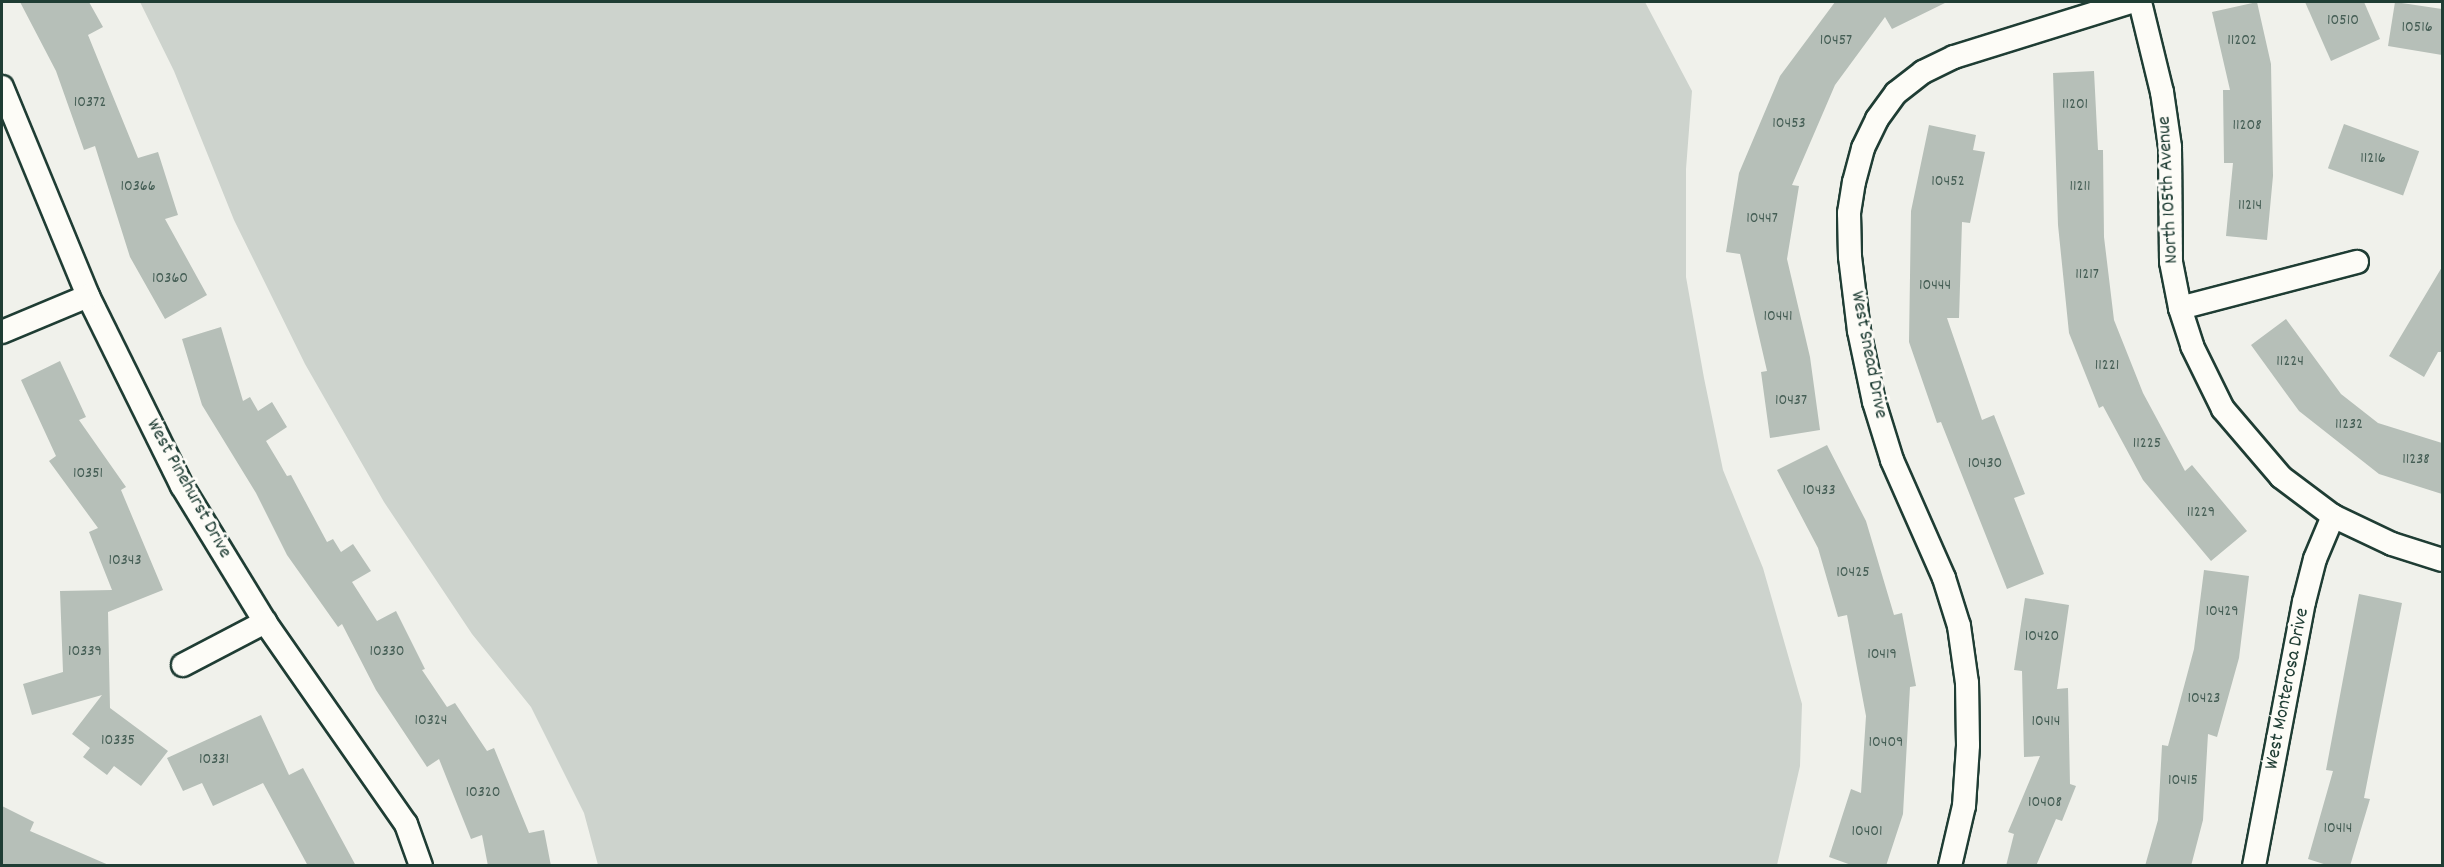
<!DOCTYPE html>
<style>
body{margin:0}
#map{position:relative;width:2444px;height:867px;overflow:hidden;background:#f0f1eb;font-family:Dekko,sans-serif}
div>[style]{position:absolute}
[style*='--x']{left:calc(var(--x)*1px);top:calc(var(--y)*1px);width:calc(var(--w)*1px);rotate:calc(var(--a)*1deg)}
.green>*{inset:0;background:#cdd3cd}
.building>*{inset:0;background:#b6bfb8;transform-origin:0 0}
.roads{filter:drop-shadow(2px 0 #1f3d34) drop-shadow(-2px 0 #1f3d34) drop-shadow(0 2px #1f3d34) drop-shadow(0 -2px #1f3d34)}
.minor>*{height:22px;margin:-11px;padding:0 11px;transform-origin:11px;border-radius:11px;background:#fdfcf7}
span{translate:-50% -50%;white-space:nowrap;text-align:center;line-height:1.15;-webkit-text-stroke:6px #fdfcf7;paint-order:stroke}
.number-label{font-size:16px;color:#455e55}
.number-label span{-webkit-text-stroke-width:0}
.street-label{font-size:20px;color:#1f3d34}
.frame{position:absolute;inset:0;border:3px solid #1f3d34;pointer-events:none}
</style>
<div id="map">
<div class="green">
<div style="clip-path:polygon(140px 2px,1645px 2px,1692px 91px,1686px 169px,1686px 277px,1704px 378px,1723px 470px,1763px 568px,1802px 704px,1800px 766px,1777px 865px,598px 865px,584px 813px,531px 707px,472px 634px,384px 502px,305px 364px,234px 220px,174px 71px)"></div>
</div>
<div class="building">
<div style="clip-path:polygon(20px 2px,89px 2px,103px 27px,88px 35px,138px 158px,158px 152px,178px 215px,165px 219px,207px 295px,165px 319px,130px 257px,95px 146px,84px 150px,56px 71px)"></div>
<div style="clip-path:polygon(1835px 2px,1947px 2px,1892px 29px,1885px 17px,1835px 85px,1792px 185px,1799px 186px,1787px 259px,1810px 357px,1820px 430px,1770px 438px,1761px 372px,1767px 371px,1740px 254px,1726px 252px,1739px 173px,1780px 76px)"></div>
<div style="clip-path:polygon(2257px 2px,2271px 64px,2273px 176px,2267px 240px,2226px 236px,2233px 163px,2224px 163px,2223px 90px,2230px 90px,2212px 12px)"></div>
<div style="clip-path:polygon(2305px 2px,2364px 2px,2380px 39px,2331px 61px)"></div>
<div style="clip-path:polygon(2395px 2px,2442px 9px,2442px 55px,2388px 46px)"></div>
<div style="clip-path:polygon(2094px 71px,2098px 150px,2103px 150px,2104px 237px,2114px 320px,2143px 393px,2185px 471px,2192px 465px,2247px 531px,2211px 561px,2143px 480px,2103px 406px,2099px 408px,2069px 333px,2058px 225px,2053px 73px)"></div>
<div style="left:2344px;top:124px;width:80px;height:47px;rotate:20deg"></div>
<div style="clip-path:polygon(1929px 125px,1976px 135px,1973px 150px,1985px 152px,1970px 223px,1962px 222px,1959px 318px,1947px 318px,1982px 420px,1994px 415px,2025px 494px,2014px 498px,2044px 574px,2007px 589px,1941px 422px,1937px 423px,1909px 342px,1911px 211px)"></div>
<div style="clip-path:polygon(2442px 267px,2442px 352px,2438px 352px,2424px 377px,2389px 356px)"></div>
<div style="clip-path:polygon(2286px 319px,2341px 394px,2378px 423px,2442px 443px,2442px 494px,2379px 474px,2299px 411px,2251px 345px)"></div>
<div style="clip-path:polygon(221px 327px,243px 401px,250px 397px,258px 411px,272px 402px,287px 427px,266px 441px,287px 476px,291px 475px,327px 542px,333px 539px,341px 552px,353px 544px,371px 571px,352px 582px,377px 621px,396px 611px,425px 669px,422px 670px,447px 707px,455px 703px,487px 751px,494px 748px,529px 833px,544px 830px,551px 866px,488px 866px,482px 835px,471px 839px,439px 759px,427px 767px,376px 690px,342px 624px,338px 627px,287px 555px,256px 493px,202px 405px,182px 339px)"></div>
<div style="clip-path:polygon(60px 361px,86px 417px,79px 420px,126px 487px,121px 490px,163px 590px,108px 612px,110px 708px,168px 751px,141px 786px,114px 766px,107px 775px,83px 757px,90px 748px,72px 734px,102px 695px,32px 715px,23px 684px,63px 672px,60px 591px,112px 590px,89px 532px,98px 528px,49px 461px,56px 456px,21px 380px)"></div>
<div style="clip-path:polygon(1827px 445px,1866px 521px,1894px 615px,1902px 613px,1916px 686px,1910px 687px,1903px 814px,1886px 866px,1854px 866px,1829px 857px,1851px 789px,1861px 793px,1866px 716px,1847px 615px,1838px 617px,1818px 548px,1777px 470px)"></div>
<div style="clip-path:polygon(2204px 570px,2249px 576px,2239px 658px,2217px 737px,2208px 734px,2203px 820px,2191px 866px,2145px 866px,2158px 820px,2162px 745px,2168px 746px,2194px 649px)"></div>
<div style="clip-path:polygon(2359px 594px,2402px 603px,2364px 798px,2370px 799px,2350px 866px,2330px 866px,2308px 859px,2333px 771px,2326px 770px)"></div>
<div style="clip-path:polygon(2025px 598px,2069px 605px,2057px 689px,2068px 688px,2070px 784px,2076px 786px,2062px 821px,2056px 819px,2036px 866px,2006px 866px,2014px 834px,2008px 832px,2040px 756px,2024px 757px,2022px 671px,2014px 670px)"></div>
<div style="clip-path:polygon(261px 715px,289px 775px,303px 768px,356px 866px,308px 866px,263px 783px,213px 806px,202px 783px,183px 791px,167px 758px)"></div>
<div style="clip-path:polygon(2px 806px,34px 822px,30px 831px,111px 866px,2px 866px)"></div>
</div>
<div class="roads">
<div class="minor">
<div style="--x:2140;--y:2;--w:93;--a:76.3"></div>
<div style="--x:2162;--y:92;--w:56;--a:81.7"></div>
<div style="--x:2170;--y:147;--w:115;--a:89.5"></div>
<div style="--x:2171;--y:262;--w:47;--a:78.9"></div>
<div style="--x:2180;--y:308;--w:40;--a:72"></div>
<div style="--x:2192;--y:346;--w:70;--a:63.8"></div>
<div style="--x:2223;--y:409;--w:89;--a:49.5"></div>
<div style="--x:2281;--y:477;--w:65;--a:36.9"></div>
<div style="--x:2333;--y:516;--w:65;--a:25.4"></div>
<div style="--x:2392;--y:544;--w:52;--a:17.7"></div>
<div style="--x:2;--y:87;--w:226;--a:67.6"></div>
<div style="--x:88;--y:296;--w:212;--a:63.7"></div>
<div style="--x:182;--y:486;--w:159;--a:58.6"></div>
<div style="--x:265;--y:622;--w:246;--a:55.1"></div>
<div style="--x:406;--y:824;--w:45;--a:70.3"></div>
<div style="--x:2180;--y:308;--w:183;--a:-14.6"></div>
<div style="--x:2;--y:332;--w:93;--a:-22.7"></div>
<div style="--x:183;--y:665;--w:93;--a:-27.7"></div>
<div style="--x:1950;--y:866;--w:62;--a:-76.9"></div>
<div style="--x:1964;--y:806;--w:61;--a:-86.2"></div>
<div style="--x:1968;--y:745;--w:62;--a:-90.9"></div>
<div style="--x:1967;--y:683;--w:58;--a:-98"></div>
<div style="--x:1959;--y:626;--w:50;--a:-107.4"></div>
<div style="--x:1944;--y:578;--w:129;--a:-113.8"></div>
<div style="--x:1892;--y:460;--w:61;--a:-107.2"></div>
<div style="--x:1874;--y:402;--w:73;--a:-101.9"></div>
<div style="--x:1859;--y:331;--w:75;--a:-96.9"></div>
<div style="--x:1850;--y:257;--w:44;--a:-91.3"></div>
<div style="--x:1849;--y:213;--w:31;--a:-81"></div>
<div style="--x:1854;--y:182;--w:35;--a:-75"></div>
<div style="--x:1863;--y:148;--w:32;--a:-64"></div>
<div style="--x:1877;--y:119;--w:32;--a:-54"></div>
<div style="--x:1896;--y:93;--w:34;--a:-38"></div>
<div style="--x:1923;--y:72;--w:34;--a:-26"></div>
<div style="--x:1954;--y:57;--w:185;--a:-17.3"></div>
<div style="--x:2254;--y:866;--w:269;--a:-79.3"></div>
<div style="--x:2304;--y:602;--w:44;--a:-75.7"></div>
<div style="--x:2315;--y:559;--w:47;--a:-67.3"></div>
</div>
</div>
<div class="number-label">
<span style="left:2343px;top:21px">10510</span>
<span style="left:2417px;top:28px">10516</span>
<span style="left:1836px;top:41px">10457</span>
<span style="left:2242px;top:41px">11202</span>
<span style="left:90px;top:103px">10372</span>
<span style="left:2075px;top:105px">11201</span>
<span style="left:1789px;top:124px">10453</span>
<span style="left:2247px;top:126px">11208</span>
<span style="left:2373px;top:159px">11216</span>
<span style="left:1948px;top:182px">10452</span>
<span style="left:138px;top:187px">10366</span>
<span style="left:2080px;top:187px">11211</span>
<span style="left:2250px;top:206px">11214</span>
<span style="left:1762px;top:219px">10447</span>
<span style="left:2087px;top:275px">11217</span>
<span style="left:170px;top:279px">10360</span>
<span style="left:1935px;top:286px">10444</span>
<span style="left:1778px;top:317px">10441</span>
<span style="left:2290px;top:362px">11224</span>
<span style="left:2107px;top:366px">11221</span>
<span style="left:1791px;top:401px">10437</span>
<span style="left:2349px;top:425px">11232</span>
<span style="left:2147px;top:444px">11225</span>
<span style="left:2416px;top:460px">11238</span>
<span style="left:1985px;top:464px">10430</span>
<span style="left:88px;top:474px">10351</span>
<span style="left:1819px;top:491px">10433</span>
<span style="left:2201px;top:513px">11229</span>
<span style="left:125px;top:561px">10343</span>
<span style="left:1853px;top:573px">10425</span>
<span style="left:2222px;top:612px">10429</span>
<span style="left:2042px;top:637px">10420</span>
<span style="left:85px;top:652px">10339</span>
<span style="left:387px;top:652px">10330</span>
<span style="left:1882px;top:655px">10419</span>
<span style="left:2204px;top:699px">10423</span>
<span style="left:431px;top:721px">10324</span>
<span style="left:2046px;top:722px">10414</span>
<span style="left:118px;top:741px">10335</span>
<span style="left:1886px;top:743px">10409</span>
<span style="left:214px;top:760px">10331</span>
<span style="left:2183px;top:781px">10415</span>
<span style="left:483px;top:793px">10320</span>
<span style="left:2045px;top:803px">10408</span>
<span style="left:2338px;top:829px">10414</span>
<span style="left:1867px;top:832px">10401</span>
</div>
<div class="street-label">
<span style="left:2169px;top:190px;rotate:-93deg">North 105th Avenue</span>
<span style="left:1868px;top:355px;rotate:79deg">West Snead Drive</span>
<span style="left:188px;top:489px;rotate:61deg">West Pinehurst Drive</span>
<span style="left:2288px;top:689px;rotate:-79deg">West Monterosa Drive</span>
</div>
<div class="frame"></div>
</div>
